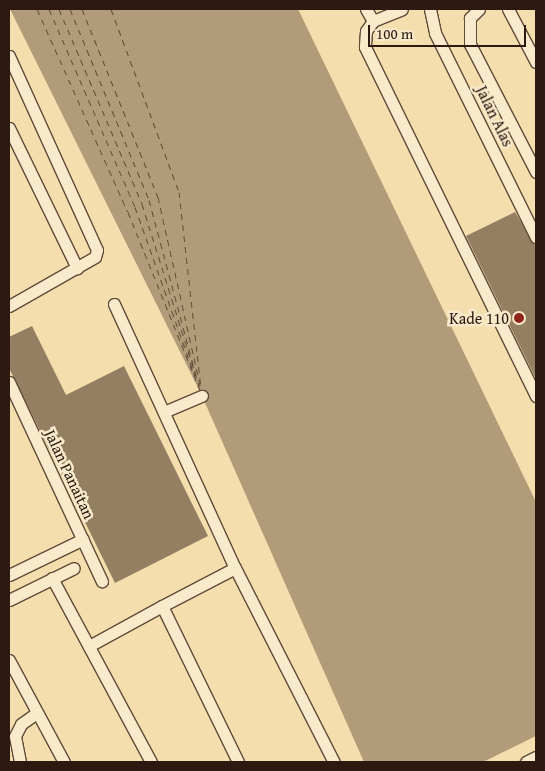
<!DOCTYPE html>
<style>
body{margin:0}
#map{position:relative;width:545px;height:771px;overflow:hidden;background:#f5dead;font-family:"Gentium Book Plus",serif}
div>[style]{position:absolute}
[style*='--x']{left:calc(var(--x)*1px);top:calc(var(--y)*1px);width:calc(var(--w)*1px);rotate:calc(var(--a)*1deg)}
.water>*{inset:0;background:#b19b78}
.ferry>*{height:1px;margin-top:-0.5px;transform-origin:0;background:repeating-linear-gradient(90deg,#624d3a 0 6px,transparent 0 11px)}
.building>*{inset:0;background:#957f62}
.roads{filter:drop-shadow(1px 0 #604a38) drop-shadow(-1px 0 #604a38) drop-shadow(0 1px #604a38) drop-shadow(0 -1px #604a38)}
.minor>*{height:11px;margin:-5.5px;padding:0 5.5px;transform-origin:5.5px;border-radius:5.5px;background:#f8eaca}
.dots>*{width:14px;height:14px;translate:-50% -50%;box-sizing:border-box;border:2px solid #f8eaca;border-radius:50%}
span{translate:-50% -50%;white-space:nowrap;text-align:center;line-height:1.15;-webkit-text-stroke:5px #f8eaca;paint-order:stroke}
.street-label{font-size:16px;color:#2e1911}
.poi-label{font-size:16px;color:#2e1911}
.right{translate:-100% -50%;text-align:right}
.frame{position:absolute;inset:0;border:10px solid #2e1911;pointer-events:none}
.scale{position:absolute;left:368px;top:25px;width:158px;height:22px;box-sizing:border-box;border:2px solid #2e1911;border-top:0;padding-left:6px;font-size:15px;line-height:18px;white-space:nowrap;color:#2e1911;-webkit-text-stroke:4px #f8eaca;paint-order:stroke}
</style>
<div id="map">
<div class="water">
<div style="clip-path:polygon(10px 9px,298px 9px,536px 502px,536px 736px,483px 762px,364px 762px,202px 396px)"></div>
</div>
<div class="ferry">
<div style="--x:37;--y:9;--w:222;--a:65.9"></div>
<div style="--x:128;--y:212;--w:192;--a:68"></div>
<div style="--x:49;--y:9;--w:216;--a:66.5"></div>
<div style="--x:135;--y:207;--w:179;--a:70.5"></div>
<div style="--x:59;--y:9;--w:212;--a:66.9"></div>
<div style="--x:142;--y:204;--w:191;--a:72.6"></div>
<div style="--x:70;--y:9;--w:207;--a:67.5"></div>
<div style="--x:149;--y:200;--w:182;--a:75"></div>
<div style="--x:82;--y:9;--w:203;--a:68"></div>
<div style="--x:158;--y:197;--w:198;--a:77.4"></div>
<div style="--x:111;--y:9;--w:195;--a:69.6"></div>
<div style="--x:179;--y:192;--w:197;--a:83.6"></div>
</div>
<div class="building">
<div style="clip-path:polygon(515px 212px,536px 247px,536px 379px,466px 236px)"></div>
<div style="clip-path:polygon(32px 326px,66px 395px,124px 366px,208px 536px,115px 583px,9px 368px,9px 337px)"></div>
</div>
<div class="roads">
<div class="minor">
<div style="--x:366;--y:9;--w:14;--a:60"></div>
<div style="--x:373;--y:21;--w:31;--a:-22"></div>
<div style="--x:430;--y:9;--w:25;--a:78"></div>
<div style="--x:435;--y:33;--w:228;--a:63.7"></div>
<div style="--x:479;--y:9;--w:13;--a:135"></div>
<div style="--x:470;--y:18;--w:26;--a:90"></div>
<div style="--x:470;--y:44;--w:144;--a:62.7"></div>
<div style="--x:508;--y:9;--w:60;--a:62.2"></div>
<div style="--x:373;--y:21;--w:12;--a:125"></div>
<div style="--x:366;--y:31;--w:16;--a:94"></div>
<div style="--x:365;--y:47;--w:389;--a:63.9"></div>
<div style="--x:9;--y:56;--w:213;--a:65.6"></div>
<div style="--x:97;--y:250;--w:7;--a:106"></div>
<div style="--x:95;--y:257;--w:99;--a:150.3"></div>
<div style="--x:9;--y:128;--w:156;--a:64.1"></div>
<div style="--x:114;--y:304;--w:290;--a:65.4"></div>
<div style="--x:235;--y:568;--w:82;--a:152.5"></div>
<div style="--x:162;--y:606;--w:174;--a:64"></div>
<div style="--x:9;--y:382;--w:220;--a:65"></div>
<div style="--x:166;--y:411;--w:39;--a:-23"></div>
<div style="--x:235;--y:568;--w:218;--a:63"></div>
<div style="--x:9;--y:575;--w:82;--a:-25.9"></div>
<div style="--x:52;--y:578;--w:209;--a:61.7"></div>
<div style="--x:9;--y:600;--w:72;--a:-26.2"></div>
<div style="--x:89;--y:646;--w:83;--a:-28.7"></div>
<div style="--x:9;--y:660;--w:116;--a:61.7"></div>
<div style="--x:20;--y:762;--w:26;--a:-101"></div>
<div style="--x:15;--y:736;--w:13;--a:-63"></div>
<div style="--x:21;--y:724;--w:19;--a:-35"></div>
<div style="--x:526;--y:762;--w:11;--a:-27"></div>
</div>
</div>
<div class="dots">
<div style="left:519px;top:318px;background:#8f2418"></div>
</div>
<div class="street-label">
<span style="left:495px;top:116px;rotate:64deg">Jalan Alas</span>
<span style="left:70px;top:474px;rotate:65deg">Jalan Panaitan</span>
</div>
<div class="poi-label">
<span class="right" style="left:509px;top:318px">Kade 110</span>
</div>
<div class="frame"></div>
<div class="scale">100 m</div>
</div>
